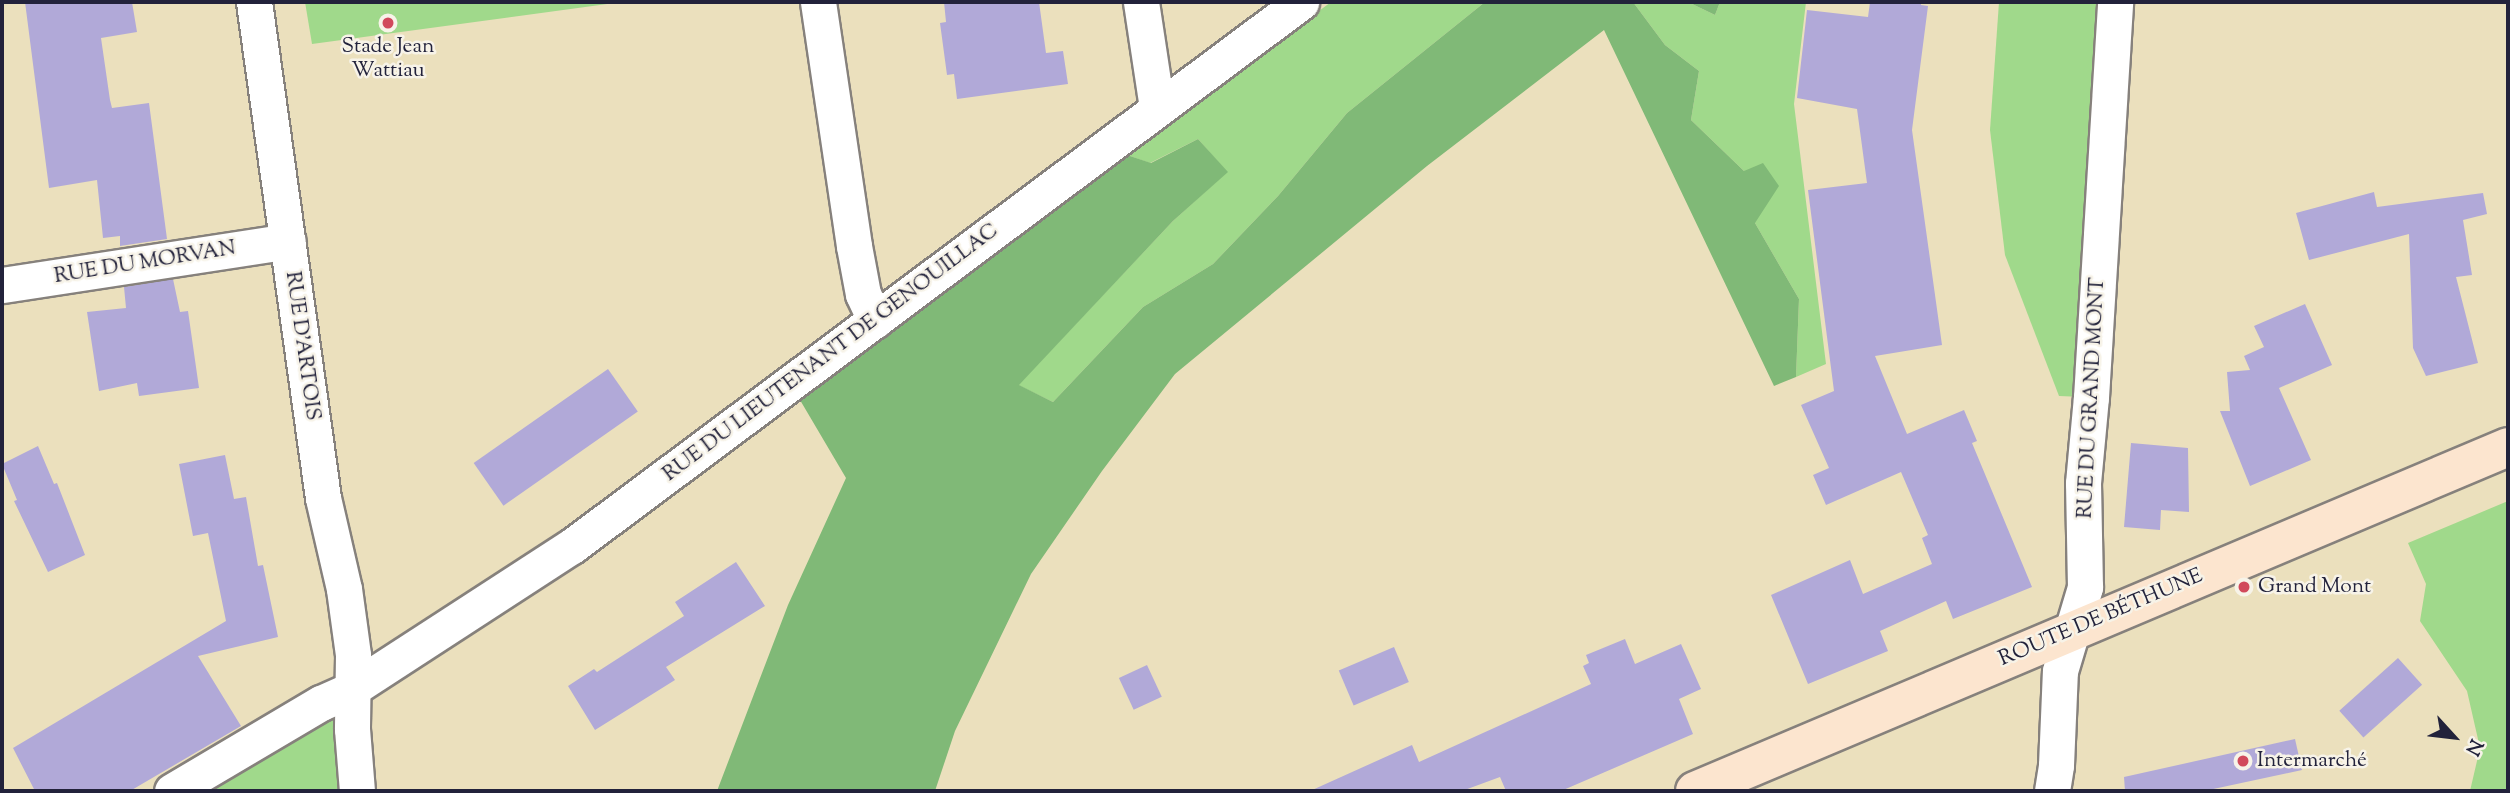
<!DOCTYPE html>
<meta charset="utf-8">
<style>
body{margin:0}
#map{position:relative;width:2510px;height:793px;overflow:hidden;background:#ebe0bd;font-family:"Sorts Mill Goudy",serif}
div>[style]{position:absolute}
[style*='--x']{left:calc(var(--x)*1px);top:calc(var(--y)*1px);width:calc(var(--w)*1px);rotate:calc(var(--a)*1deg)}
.green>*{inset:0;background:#a0d98b}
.forest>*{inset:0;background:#80b977}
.building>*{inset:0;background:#b1a9d8;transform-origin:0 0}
.roads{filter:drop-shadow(2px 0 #86817c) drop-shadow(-2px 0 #86817c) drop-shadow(0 2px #86817c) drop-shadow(0 -2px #86817c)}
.street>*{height:35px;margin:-17.5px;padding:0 17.5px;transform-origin:17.5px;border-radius:17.5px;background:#fff}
.secondary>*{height:38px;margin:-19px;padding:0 19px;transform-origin:19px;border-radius:19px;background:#fce5cf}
.dots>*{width:19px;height:19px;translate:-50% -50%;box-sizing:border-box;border:4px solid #f7f3e8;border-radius:50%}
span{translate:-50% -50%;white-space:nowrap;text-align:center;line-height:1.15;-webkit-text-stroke:5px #f7f3e8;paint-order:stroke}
.poi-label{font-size:21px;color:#22223b}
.left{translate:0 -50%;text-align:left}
.street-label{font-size:21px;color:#22223b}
.frame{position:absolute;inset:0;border:4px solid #22223b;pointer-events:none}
.north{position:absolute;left:2419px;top:702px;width:70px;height:70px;-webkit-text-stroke:5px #f7f3e8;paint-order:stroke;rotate:117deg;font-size:19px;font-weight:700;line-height:28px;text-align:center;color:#22223b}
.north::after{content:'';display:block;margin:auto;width:24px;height:32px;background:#22223b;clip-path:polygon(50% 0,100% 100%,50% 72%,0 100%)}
</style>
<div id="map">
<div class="green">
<div style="clip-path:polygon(305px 2px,622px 2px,312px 44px)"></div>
<div style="clip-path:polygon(1331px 2px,1485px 2px,1347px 113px,1278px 196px,1213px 264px,1143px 307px,1053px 402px,1018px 385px,1173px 221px,1227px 172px,1198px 139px,1150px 163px,1127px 155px)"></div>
<div style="clip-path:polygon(1633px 2px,1688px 2px,1715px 15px,1720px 2px,1806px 2px,1794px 104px,1826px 364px,1796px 377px,1799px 299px,1755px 223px,1744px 171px,1691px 120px,1699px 71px,1665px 45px)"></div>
<div style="clip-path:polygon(1999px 2px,2103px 2px,2083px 397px,2059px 396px,2005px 255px,1990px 130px)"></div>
<div style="clip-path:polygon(2508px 501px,2508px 791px,2470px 791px,2480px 748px,2467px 691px,2420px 621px,2426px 584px,2408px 543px)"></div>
<div style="clip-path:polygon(321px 703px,352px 729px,357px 791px,171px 791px)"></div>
</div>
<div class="forest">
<div style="clip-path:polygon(1485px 2px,1633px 2px,1665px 45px,1699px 71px,1691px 120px,1744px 171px,1763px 163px,1779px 186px,1755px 223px,1799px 299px,1796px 377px,1774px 386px,1604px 30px,1427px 166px,1175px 374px,1102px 471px,1031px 574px,955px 731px,935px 791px,717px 791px,788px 605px,846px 478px,800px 400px,1127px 155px,1151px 163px,1198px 139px,1228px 172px,1173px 221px,1019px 385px,1053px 402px,1143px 307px,1213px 264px,1278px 196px,1347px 113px)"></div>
<div style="clip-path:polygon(1688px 2px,1720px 2px,1715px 15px)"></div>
</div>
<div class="building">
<div style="clip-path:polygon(25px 2px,132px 2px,137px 32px,101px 38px,110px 100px,112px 108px,149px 103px,167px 239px,120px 246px,120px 236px,103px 238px,97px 180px,49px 188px)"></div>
<div style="clip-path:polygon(944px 2px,1039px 2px,1046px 53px,1063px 51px,1068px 84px,957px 99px,954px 74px,947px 75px,940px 23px,946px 22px)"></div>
<div style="clip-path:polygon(1870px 2px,1921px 2px,1921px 5px,1928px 6px,1912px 130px,1942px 345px,1875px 356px,1907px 434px,1964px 410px,1977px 441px,1972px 443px,2032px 587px,1953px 619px,1946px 601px,1880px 631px,1888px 651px,1808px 684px,1771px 595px,1850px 560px,1863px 594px,1932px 564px,1922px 538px,1928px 535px,1901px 472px,1826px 505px,1813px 475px,1829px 468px,1801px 405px,1834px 391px,1808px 190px,1867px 183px,1857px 109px,1797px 98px,1807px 10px,1868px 17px)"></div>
<div style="clip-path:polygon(2374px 192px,2377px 207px,2483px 193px,2487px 214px,2463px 220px,2472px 275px,2456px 277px,2478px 363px,2426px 376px,2413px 348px,2409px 234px,2309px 260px,2296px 213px)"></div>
<div style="clip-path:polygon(173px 279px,180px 312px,188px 311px,199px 388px,139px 396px,137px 383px,99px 391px,87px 312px,126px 308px,124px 287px)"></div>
<div style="clip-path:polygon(2305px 304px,2332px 365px,2279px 388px,2311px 460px,2250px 486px,2220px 411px,2230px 411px,2227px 372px,2250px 370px,2244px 356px,2264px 347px,2254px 326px)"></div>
<div style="left:608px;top:369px;width:52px;height:164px;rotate:55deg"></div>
<div style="clip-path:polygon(2131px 443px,2188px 448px,2189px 512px,2161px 510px,2160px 530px,2124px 527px)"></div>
<div style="clip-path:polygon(38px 446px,54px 484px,57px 483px,85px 555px,48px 572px,14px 501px,17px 500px,2px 464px)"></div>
<div style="clip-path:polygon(225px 455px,234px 499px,246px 497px,258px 566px,263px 565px,278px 637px,198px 656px,241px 726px,130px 791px,35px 791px,13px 748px,226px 621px,208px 533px,193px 536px,179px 464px)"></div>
<div style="clip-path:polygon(736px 562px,765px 606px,666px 667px,675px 680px,595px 730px,568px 686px,594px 669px,597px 672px,684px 616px,675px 602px)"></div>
<div style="clip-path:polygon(1625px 639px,1635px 664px,1681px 644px,1701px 689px,1679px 699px,1693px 734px,1561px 791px,1506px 791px,1500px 777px,1462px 791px,1310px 791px,1412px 745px,1419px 762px,1591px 684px,1583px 666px,1589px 663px,1586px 655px)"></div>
<div style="left:1394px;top:647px;width:38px;height:60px;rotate:67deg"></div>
<div style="left:2398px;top:658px;width:36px;height:79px;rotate:48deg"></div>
<div style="left:1147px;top:665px;width:35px;height:31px;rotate:65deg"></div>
<div style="clip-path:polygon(2295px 739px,2302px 770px,2204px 791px,2125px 791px,2124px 777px)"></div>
</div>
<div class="roads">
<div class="street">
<div style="--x:254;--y:2;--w:501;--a:82.08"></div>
<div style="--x:323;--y:498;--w:93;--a:77"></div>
<div style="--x:344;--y:589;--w:67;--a:82.2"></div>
<div style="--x:353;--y:655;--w:74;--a:90.8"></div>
<div style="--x:352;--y:729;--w:62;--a:85.4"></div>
<div style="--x:818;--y:2;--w:247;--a:81.6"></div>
<div style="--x:854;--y:246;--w:49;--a:79.4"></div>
<div style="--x:863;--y:294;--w:29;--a:65"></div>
<div style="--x:1141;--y:2;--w:107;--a:81.4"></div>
<div style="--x:2;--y:285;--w:289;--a:-8.7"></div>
<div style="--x:172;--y:791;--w:173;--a:-30.6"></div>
<div style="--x:321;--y:703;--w:32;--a:-24"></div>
<div style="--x:350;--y:690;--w:265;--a:-33"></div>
<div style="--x:572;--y:546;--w:910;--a:-36.73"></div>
<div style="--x:2052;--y:791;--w:26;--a:-81"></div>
<div style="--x:2056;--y:765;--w:94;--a:-87.6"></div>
<div style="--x:2060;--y:671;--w:88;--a:-73.4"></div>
<div style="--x:2085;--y:587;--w:104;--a:-91.1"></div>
<div style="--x:2083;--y:483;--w:86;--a:-84.7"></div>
<div style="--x:2091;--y:397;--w:396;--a:-86.5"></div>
</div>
<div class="secondary">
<div style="--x:1695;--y:791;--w:883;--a:-22.93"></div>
</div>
</div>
<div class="dots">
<div style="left:388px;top:23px;background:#d1495b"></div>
<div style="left:2244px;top:587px;background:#d1495b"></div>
<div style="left:2243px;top:761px;background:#d1495b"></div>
</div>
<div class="poi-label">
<span style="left:388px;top:59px">Stade Jean<br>Wattiau</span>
<span class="left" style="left:2258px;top:587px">Grand Mont</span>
<span class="left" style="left:2257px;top:761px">Intermarché</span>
</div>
<div class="street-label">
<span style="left:145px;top:263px;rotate:-9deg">RUE DU MORVAN</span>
<span style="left:302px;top:346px;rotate:82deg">RUE D'ARTOIS</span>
<span style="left:831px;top:353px;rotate:-37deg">RUE DU LIEUTENANT DE GENOUILLAC</span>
<span style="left:2092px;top:398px;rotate:-87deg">RUE DU GRAND MONT</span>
<span style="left:2101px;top:618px;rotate:-23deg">ROUTE DE BÉTHUNE</span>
</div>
<div class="frame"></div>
<div class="north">N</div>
</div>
